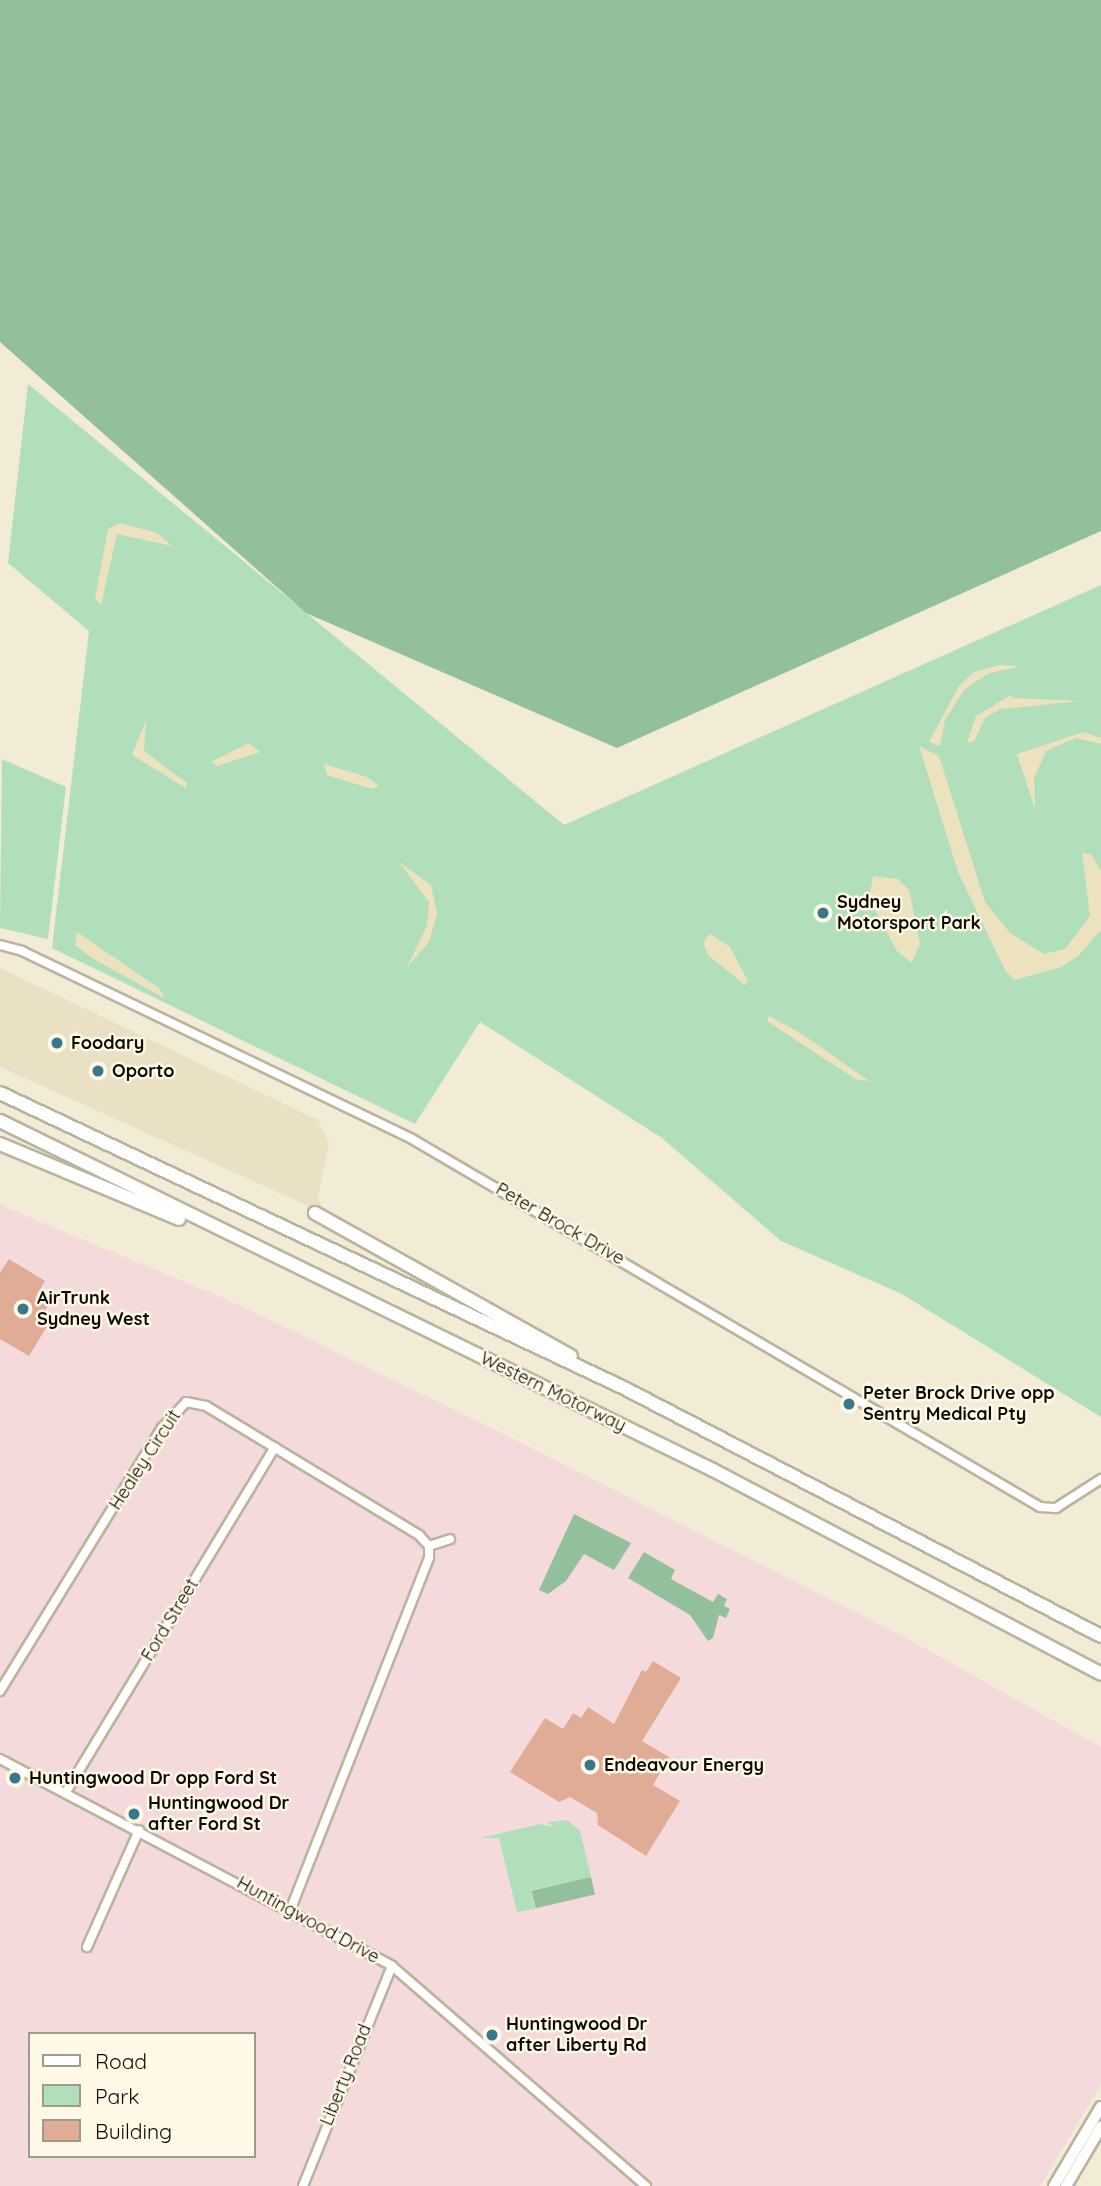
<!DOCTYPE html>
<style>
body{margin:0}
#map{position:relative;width:1101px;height:2186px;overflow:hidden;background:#f2ebd6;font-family:Quicksand,sans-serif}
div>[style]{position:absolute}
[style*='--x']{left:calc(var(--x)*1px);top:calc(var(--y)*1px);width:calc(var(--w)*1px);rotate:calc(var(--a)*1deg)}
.built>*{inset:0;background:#eae0c4}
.industrial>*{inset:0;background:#f5dadb}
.green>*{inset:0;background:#b2dfbb}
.forest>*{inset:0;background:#93c09c;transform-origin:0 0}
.sand>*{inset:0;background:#ece2bd}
.building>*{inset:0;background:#e1ac96}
.roads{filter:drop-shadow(2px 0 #bab49f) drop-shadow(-2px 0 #bab49f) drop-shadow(0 2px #bab49f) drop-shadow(0 -2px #bab49f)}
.minor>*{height:8px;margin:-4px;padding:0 4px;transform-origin:4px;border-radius:4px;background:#fff}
.major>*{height:10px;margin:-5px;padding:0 5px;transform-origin:5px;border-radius:5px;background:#fff}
.highway>*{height:12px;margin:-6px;padding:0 6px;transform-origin:6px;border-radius:6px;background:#fff}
.dots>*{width:19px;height:19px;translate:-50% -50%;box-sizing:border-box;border:4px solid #fef9e7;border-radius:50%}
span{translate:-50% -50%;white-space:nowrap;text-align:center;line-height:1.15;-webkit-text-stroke:5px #fef9e7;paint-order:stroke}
.poi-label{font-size:18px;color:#0e0c05;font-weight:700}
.left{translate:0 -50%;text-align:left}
.street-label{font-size:18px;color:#0e0c05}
.legend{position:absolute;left:28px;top:2032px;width:228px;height:126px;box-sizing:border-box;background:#fef9e7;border:2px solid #9e9a8d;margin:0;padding:9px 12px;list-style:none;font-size:21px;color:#0e0c05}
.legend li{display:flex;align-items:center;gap:14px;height:35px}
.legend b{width:35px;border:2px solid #9e9a8d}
</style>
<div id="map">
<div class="built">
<div style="clip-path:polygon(0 968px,318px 1120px,329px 1143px,318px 1197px,324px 1213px,0 1067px)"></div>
</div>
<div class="industrial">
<div style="clip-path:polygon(evenodd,0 1205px,235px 1303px,503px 1434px,904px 1637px,1101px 1747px,1101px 2084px,1040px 2186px,0 2186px,0 1205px,30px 2034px,254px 2034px,254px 2156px,30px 2156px,30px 2034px)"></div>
</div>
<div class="green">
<div style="clip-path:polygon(28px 384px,564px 825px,1101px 585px,1101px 1417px,902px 1294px,781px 1241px,662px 1138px,480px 1022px,415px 1124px,52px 948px,89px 631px,8px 563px)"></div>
<div style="clip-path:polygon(2px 759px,66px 787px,48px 939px,0 928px)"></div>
<div style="clip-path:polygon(567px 1820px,580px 1831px,591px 1877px,531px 1890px,535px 1909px,517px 1912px,499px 1838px,480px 1838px,541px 1824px,553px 1827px,548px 1822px)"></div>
</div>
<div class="forest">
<div style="clip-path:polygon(0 0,1101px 0,1101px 531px,617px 748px,306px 613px,0 342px)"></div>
<div style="clip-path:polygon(574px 1514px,631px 1543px,614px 1570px,584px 1554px,566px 1581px,548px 1594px,539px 1590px)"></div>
<div style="clip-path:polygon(644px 1552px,675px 1570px,671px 1579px,713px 1602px,718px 1594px,727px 1599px,724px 1606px,730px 1609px,726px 1618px,719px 1615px,713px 1638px,708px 1641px,690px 1615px,628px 1578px)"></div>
<div style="left:591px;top:1877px;width:18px;height:61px;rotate:77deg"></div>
</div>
<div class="sand">
<div style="clip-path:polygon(120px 523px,157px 533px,172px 546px,117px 534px,101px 605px,95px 599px,108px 529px)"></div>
<div style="clip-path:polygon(1000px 665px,1020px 666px,987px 674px,964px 690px,945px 720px,940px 746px,929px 742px,959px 686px,974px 672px)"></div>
<div style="clip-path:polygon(1011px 695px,1013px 698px,1080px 701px,1000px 709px,985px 718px,974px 741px,967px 743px,976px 716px)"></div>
<div style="clip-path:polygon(146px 720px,144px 751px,187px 783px,186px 788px,132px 755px)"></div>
<div style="clip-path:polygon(1083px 732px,1101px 738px,1101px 744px,1076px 738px,1046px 751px,1034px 778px,1035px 809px,1017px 754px)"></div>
<div style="clip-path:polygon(249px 743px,260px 752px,217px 766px,211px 762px)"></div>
<div style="clip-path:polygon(919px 746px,939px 756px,985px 902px,1010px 933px,1044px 954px,1065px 949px,1090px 916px,1082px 853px,1091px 854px,1101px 871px,1101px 930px,1078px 956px,1061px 967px,1014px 980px,1005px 970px,958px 872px)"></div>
<div style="clip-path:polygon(324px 764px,367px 777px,379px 786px,372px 789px,327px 775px)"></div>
<div style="clip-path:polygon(399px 862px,431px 885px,437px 914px,429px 942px,407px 967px,427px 926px,429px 902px)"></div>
<div style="clip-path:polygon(873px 876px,898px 879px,909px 890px,920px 944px,912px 963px,897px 951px,869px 899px)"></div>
<div style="clip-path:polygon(77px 932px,160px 989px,164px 998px,92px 958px,75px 945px)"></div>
<div style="clip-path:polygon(710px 934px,730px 947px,748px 981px,745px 985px,708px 955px,703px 942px)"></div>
<div style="clip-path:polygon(769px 1016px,802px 1034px,869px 1081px,857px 1080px,767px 1021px)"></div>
</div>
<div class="building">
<div style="clip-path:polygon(9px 1259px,45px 1281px,35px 1298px,48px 1306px,44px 1313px,52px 1318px,29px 1356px,0 1339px,0 1273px)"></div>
<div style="clip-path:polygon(653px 1661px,681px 1678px,642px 1741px,669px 1757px,653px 1785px,680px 1801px,646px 1856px,598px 1825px,597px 1813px,580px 1803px,570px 1797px,559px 1802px,510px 1772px,545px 1718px,563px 1729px,573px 1713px,581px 1718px,588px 1707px,614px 1724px,642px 1670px,646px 1672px)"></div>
</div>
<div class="roads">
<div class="minor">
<div style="--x:0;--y:945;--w:23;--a:15"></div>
<div style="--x:22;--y:951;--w:433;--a:25.7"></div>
<div style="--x:412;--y:1139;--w:728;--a:30.37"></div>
<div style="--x:1040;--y:1507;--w:16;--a:4"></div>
<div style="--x:1056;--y:1508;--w:54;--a:-32.8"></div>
<div style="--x:429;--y:1546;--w:22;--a:-18"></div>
<div style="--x:0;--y:1691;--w:309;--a:-58.4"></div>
<div style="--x:162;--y:1428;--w:35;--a:-47"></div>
<div style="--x:186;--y:1402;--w:20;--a:11"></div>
<div style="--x:206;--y:1406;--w:249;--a:31.2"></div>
<div style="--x:419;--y:1535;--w:15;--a:48"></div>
<div style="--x:429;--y:1546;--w:12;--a:90"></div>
<div style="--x:429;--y:1558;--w:376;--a:111.5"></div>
<div style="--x:0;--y:1759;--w:443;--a:27.8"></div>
<div style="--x:392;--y:1966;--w:336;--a:40.9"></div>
<div style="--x:66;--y:1792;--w:403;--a:-58.8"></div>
<div style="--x:87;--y:1947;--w:128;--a:-66"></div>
<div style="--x:303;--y:2186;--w:237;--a:-68"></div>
</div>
<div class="major">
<div style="--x:1054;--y:2186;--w:92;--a:-59.3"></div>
<div style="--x:1066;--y:2186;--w:69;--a:-59.3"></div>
</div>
<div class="highway">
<div style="--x:0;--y:1093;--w:690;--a:25.3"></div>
<div style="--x:624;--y:1388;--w:538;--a:27.47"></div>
<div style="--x:0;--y:1121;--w:794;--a:26.08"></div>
<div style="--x:713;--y:1470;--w:438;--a:27.7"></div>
<div style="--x:0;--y:1144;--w:194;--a:22.7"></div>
<div style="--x:315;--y:1213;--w:293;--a:29.2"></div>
</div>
</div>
<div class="dots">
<div style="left:823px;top:913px;background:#37788b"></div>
<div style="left:57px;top:1043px;background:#37788b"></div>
<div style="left:98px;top:1071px;background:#37788b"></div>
<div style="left:23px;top:1309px;background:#37788b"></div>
<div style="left:849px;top:1404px;background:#37788b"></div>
<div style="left:590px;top:1765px;background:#37788b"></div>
<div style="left:15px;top:1778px;background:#37788b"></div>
<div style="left:134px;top:1814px;background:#37788b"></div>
<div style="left:492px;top:2035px;background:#37788b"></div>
</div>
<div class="poi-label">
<span class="left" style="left:837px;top:913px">Sydney<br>Motorsport Park</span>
<span class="left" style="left:71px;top:1043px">Foodary</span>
<span class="left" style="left:112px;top:1071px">Oporto</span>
<span class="left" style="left:37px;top:1309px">AirTrunk<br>Sydney West</span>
<span class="left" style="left:863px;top:1404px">Peter Brock Drive opp<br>Sentry Medical Pty</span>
<span class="left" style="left:604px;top:1765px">Endeavour Energy</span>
<span class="left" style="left:29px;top:1778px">Huntingwood Dr opp Ford St</span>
<span class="left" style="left:148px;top:1814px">Huntingwood Dr<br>after Ford St</span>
<span class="left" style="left:506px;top:2035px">Huntingwood Dr<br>after Liberty Rd</span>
</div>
<div class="street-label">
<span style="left:560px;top:1224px;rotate:30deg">Peter Brock Drive</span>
<span style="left:553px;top:1392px;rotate:26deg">Western Motorway</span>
<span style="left:145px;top:1460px;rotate:-57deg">Healey Circuit</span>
<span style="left:170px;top:1620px;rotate:-59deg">Ford Street</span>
<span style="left:308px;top:1920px;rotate:29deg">Huntingwood Drive</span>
<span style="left:346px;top:2075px;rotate:-68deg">Liberty Road</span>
</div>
<ul class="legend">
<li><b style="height:9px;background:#fff"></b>Road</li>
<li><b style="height:19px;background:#b2dfbb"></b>Park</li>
<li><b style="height:19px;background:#e1ac96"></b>Building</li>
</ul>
</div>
